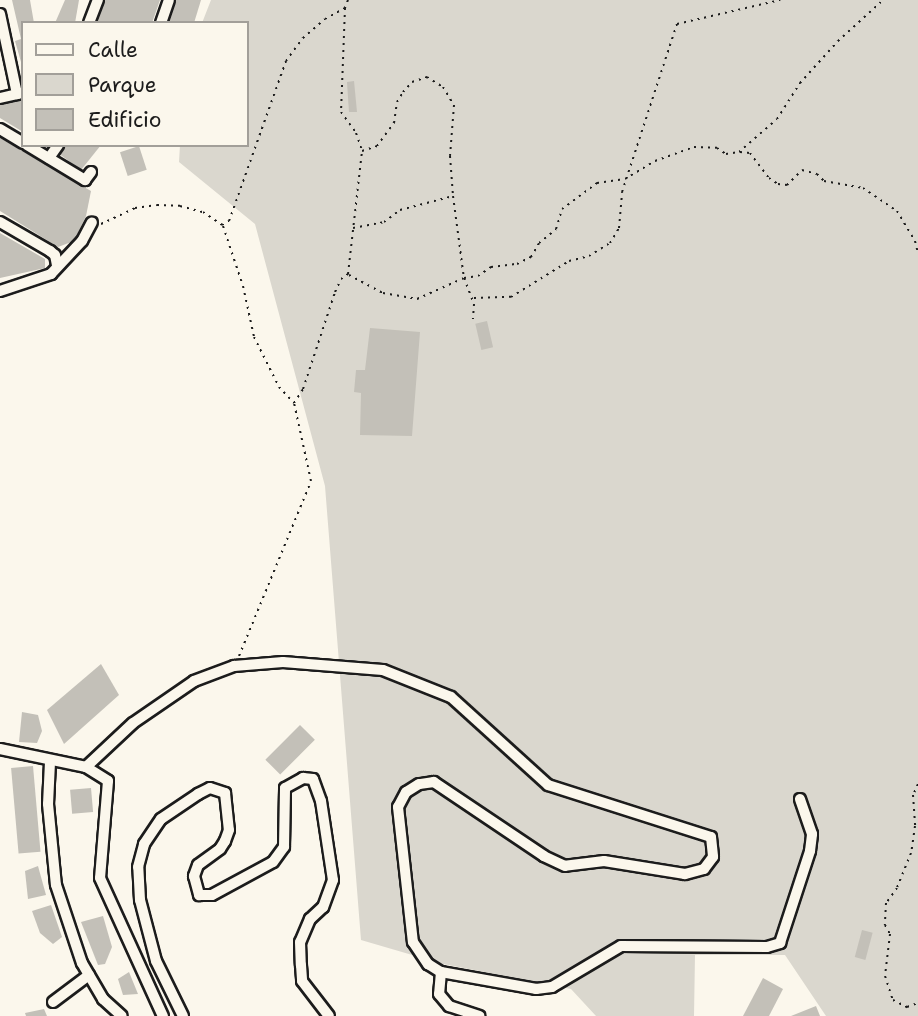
<!DOCTYPE html>
<style>
body{margin:0}
#map{position:relative;width:918px;height:1016px;overflow:hidden;background:#fbf7ec;font-family:"Shantell Sans",sans-serif}
div>[style]{position:absolute}
[style*='--x']{left:calc(var(--x)*1px);top:calc(var(--y)*1px);width:calc(var(--w)*1px);rotate:calc(var(--a)*1deg)}
.green>*{inset:0;background:#dad7ce}
.building>*{inset:0;background:#c3c0b8;transform-origin:0 0}
.path>*{height:2px;margin-top:-1px;transform-origin:0;background:repeating-linear-gradient(90deg,#1c1c1c 0 2px,transparent 0 7px)}
.roads{filter:drop-shadow(2px 0 #1c1c1c) drop-shadow(-2px 0 #1c1c1c) drop-shadow(0 2px #1c1c1c) drop-shadow(0 -2px #1c1c1c)}
.minor>*{height:10px;margin:-5px;padding:0 5px;transform-origin:5px;border-radius:5px;background:#fbf7ec}
span{translate:-50% -50%;white-space:nowrap;text-align:center;line-height:1.15;-webkit-text-stroke:5px #fbf7ec;paint-order:stroke}
.legend{position:absolute;left:21px;top:21px;width:228px;height:126px;box-sizing:border-box;background:#fbf7ec;border:2px solid #a29f99;margin:0;padding:9px 12px;list-style:none;font-size:21px;color:#1c1c1c}
.legend li{display:flex;align-items:center;gap:14px;height:35px}
.legend b{width:35px;border:2px solid #a29f99}
</style>
<div id="map">
<div class="green">
<div style="clip-path:polygon(211px 0,918px 0,918px 1016px,826px 1016px,785px 955px,695px 955px,694px 1016px,596px 1016px,571px 989px,443px 964px,361px 940px,325px 486px,255px 224px,179px 162px,180px 145px,247px 145px,247px 23px,202px 23px)"></div>
</div>
<div class="building">
<div style="clip-path:polygon(12px 0,30px 0,34px 23px,23px 23px,23px 69px,15px 41px,21px 39px)"></div>
<div style="clip-path:polygon(65px 0,79px 0,75px 23px,55px 23px)"></div>
<div style="clip-path:polygon(103px 0,160px 0,152px 23px,94px 23px)"></div>
<div style="clip-path:polygon(176px 0,201px 0,194px 23px,167px 23px)"></div>
<div style="clip-path:polygon(354px 81px,357px 112px,349px 112px,347px 82px)"></div>
<div style="clip-path:polygon(23px 96px,23px 132px,0 118px,0 102px)"></div>
<div style="clip-path:polygon(0 138px,91px 191px,86px 216px,74px 241px,58px 247px,0 211px)"></div>
<div style="clip-path:polygon(63px 145px,101px 145px,81px 170px,58px 153px)"></div>
<div style="left:139px;top:146px;width:25px;height:20px;rotate:72deg"></div>
<div style="clip-path:polygon(0 233px,45px 259px,45px 268px,0 278px)"></div>
<div style="left:487px;top:321px;width:27px;height:12px;rotate:77deg"></div>
<div style="clip-path:polygon(370px 328px,420px 332px,412px 436px,360px 435px,361px 393px,354px 392px,356px 370px,365px 370px)"></div>
<div style="clip-path:polygon(101px 664px,119px 695px,64px 744px,47px 710px)"></div>
<div style="clip-path:polygon(22px 712px,38px 715px,42px 731px,37px 743px,19px 742px)"></div>
<div style="left:300px;top:725px;width:21px;height:49px;rotate:45deg"></div>
<div style="left:33px;top:766px;width:86px;height:22px;rotate:85deg"></div>
<div style="left:91px;top:788px;width:24px;height:21px;rotate:85deg"></div>
<div style="clip-path:polygon(38px 866px,46px 895px,28px 899px,25px 871px)"></div>
<div style="clip-path:polygon(51px 905px,62px 937px,53px 944px,40px 933px,32px 911px)"></div>
<div style="clip-path:polygon(103px 916px,112px 947px,105px 964px,98px 965px,81px 922px)"></div>
<div style="left:862px;top:930px;width:11px;height:28px;rotate:15deg"></div>
<div style="clip-path:polygon(129px 972px,138px 994px,123px 995px,118px 979px)"></div>
<div style="clip-path:polygon(763px 978px,783px 989px,769px 1016px,743px 1016px)"></div>
<div style="clip-path:polygon(816px 1006px,820px 1016px,791px 1016px)"></div>
<div style="clip-path:polygon(44px 1009px,47px 1016px,26px 1016px,25px 1013px)"></div>
</div>
<div class="path">
<div style="--x:348;--y:0;--w:9;--a:111"></div>
<div style="--x:345;--y:8;--w:104;--a:92.2"></div>
<div style="--x:341;--y:112;--w:26;--a:54"></div>
<div style="--x:356;--y:133;--w:18;--a:71"></div>
<div style="--x:740;--y:152;--w:10;--a:6"></div>
<div style="--x:750;--y:153;--w:31;--a:53"></div>
<div style="--x:769;--y:178;--w:11;--a:34"></div>
<div style="--x:778;--y:184;--w:9;--a:6"></div>
<div style="--x:787;--y:185;--w:21;--a:-45"></div>
<div style="--x:802;--y:170;--w:16;--a:15"></div>
<div style="--x:817;--y:174;--w:10;--a:45"></div>
<div style="--x:824;--y:181;--w:40;--a:10"></div>
<div style="--x:863;--y:188;--w:41;--a:34.1"></div>
<div style="--x:897;--y:211;--w:35;--a:59"></div>
<div style="--x:915;--y:241;--w:12;--a:76"></div>
<div style="--x:101;--y:224;--w:38;--a:-25"></div>
<div style="--x:135;--y:208;--w:22;--a:-8"></div>
<div style="--x:157;--y:205;--w:23;--a:2"></div>
<div style="--x:180;--y:206;--w:24;--a:15"></div>
<div style="--x:203;--y:212;--w:23;--a:34"></div>
<div style="--x:222;--y:225;--w:8;--a:-30"></div>
<div style="--x:229;--y:221;--w:170;--a:-70.4"></div>
<div style="--x:286;--y:61;--w:29;--a:-54"></div>
<div style="--x:303;--y:38;--w:29;--a:-41"></div>
<div style="--x:325;--y:19;--w:23;--a:-29"></div>
<div style="--x:223;--y:226;--w:63;--a:71.6"></div>
<div style="--x:243;--y:286;--w:52;--a:77.8"></div>
<div style="--x:254;--y:337;--w:56;--a:63.4"></div>
<div style="--x:279;--y:387;--w:22;--a:47"></div>
<div style="--x:353;--y:228;--w:32;--a:-11"></div>
<div style="--x:384;--y:222;--w:20;--a:-37"></div>
<div style="--x:400;--y:210;--w:55;--a:-14.8"></div>
<div style="--x:349;--y:275;--w:38;--a:28"></div>
<div style="--x:383;--y:293;--w:35;--a:10"></div>
<div style="--x:417;--y:299;--w:51;--a:-24.1"></div>
<div style="--x:464;--y:278;--w:14;--a:-8"></div>
<div style="--x:478;--y:276;--w:16;--a:-35"></div>
<div style="--x:491;--y:267;--w:26;--a:-7"></div>
<div style="--x:517;--y:264;--w:16;--a:-27"></div>
<div style="--x:531;--y:257;--w:16;--a:-60"></div>
<div style="--x:539;--y:243;--w:22;--a:-39"></div>
<div style="--x:556;--y:229;--w:21;--a:-73"></div>
<div style="--x:562;--y:209;--w:44;--a:-36.6"></div>
<div style="--x:597;--y:183;--w:28;--a:-8"></div>
<div style="--x:625;--y:179;--w:35;--a:-31"></div>
<div style="--x:655;--y:161;--w:41;--a:-19.7"></div>
<div style="--x:694;--y:147;--w:23;--a:2"></div>
<div style="--x:717;--y:148;--w:11;--a:34"></div>
<div style="--x:726;--y:154;--w:13;--a:-9"></div>
<div style="--x:739;--y:152;--w:50;--a:-41"></div>
<div style="--x:777;--y:119;--w:43;--a:-57.4"></div>
<div style="--x:800;--y:83;--w:57;--a:-47.9"></div>
<div style="--x:838;--y:41;--w:61;--a:-42.3"></div>
<div style="--x:474;--y:298;--w:37;--a:-2"></div>
<div style="--x:511;--y:297;--w:68;--a:-31.8"></div>
<div style="--x:569;--y:261;--w:21;--a:-14"></div>
<div style="--x:589;--y:256;--w:25;--a:-32"></div>
<div style="--x:610;--y:243;--w:17;--a:-59"></div>
<div style="--x:619;--y:228;--w:36;--a:-85"></div>
<div style="--x:622;--y:192;--w:177;--a:-71.9"></div>
<div style="--x:677;--y:24;--w:106;--a:-13.1"></div>
<div style="--x:239;--y:656;--w:189;--a:-67.6"></div>
<div style="--x:311;--y:481;--w:80;--a:-102.3"></div>
<div style="--x:294;--y:403;--w:17;--a:-57"></div>
<div style="--x:303;--y:389;--w:102;--a:-71.7"></div>
<div style="--x:335;--y:292;--w:14;--a:-65"></div>
<div style="--x:341;--y:279;--w:9;--a:-36"></div>
<div style="--x:348;--y:274;--w:124;--a:-83.5"></div>
<div style="--x:362;--y:151;--w:16;--a:-18"></div>
<div style="--x:377;--y:146;--w:29;--a:-54"></div>
<div style="--x:394;--y:123;--w:21;--a:-82"></div>
<div style="--x:397;--y:102;--w:12;--a:-59"></div>
<div style="--x:403;--y:92;--w:13;--a:-48"></div>
<div style="--x:412;--y:82;--w:16;--a:-18"></div>
<div style="--x:427;--y:77;--w:19;--a:32"></div>
<div style="--x:443;--y:87;--w:21;--a:59"></div>
<div style="--x:454;--y:105;--w:51;--a:94.5"></div>
<div style="--x:450;--y:156;--w:40;--a:85.7"></div>
<div style="--x:453;--y:196;--w:83;--a:82.4"></div>
<div style="--x:464;--y:278;--w:28;--a:69"></div>
<div style="--x:474;--y:304;--w:15;--a:94"></div>
<div style="--x:918;--y:784;--w:12;--a:114"></div>
<div style="--x:913;--y:795;--w:31;--a:86"></div>
<div style="--x:915;--y:826;--w:27;--a:98"></div>
<div style="--x:911;--y:853;--w:38;--a:112"></div>
<div style="--x:897;--y:888;--w:19;--a:126"></div>
<div style="--x:886;--y:903;--w:22;--a:93"></div>
<div style="--x:885;--y:925;--w:10;--a:61"></div>
<div style="--x:890;--y:934;--w:42;--a:96.8"></div>
<div style="--x:885;--y:976;--w:25;--a:72"></div>
<div style="--x:893;--y:1000;--w:16;--a:27"></div>
<div style="--x:907;--y:1007;--w:12;--a:-20"></div>
</div>
<div class="roads">
<div class="minor">
<div style="--x:0;--y:14;--w:82;--a:78"></div>
<div style="--x:89;--y:23;--w:25;--a:-69"></div>
<div style="--x:161;--y:23;--w:24;--a:-71"></div>
<div style="--x:0;--y:98;--w:23;--a:-13"></div>
<div style="--x:0;--y:129;--w:27;--a:31"></div>
<div style="--x:27;--y:145;--w:68;--a:31.1"></div>
<div style="--x:85;--y:180;--w:10;--a:-53"></div>
<div style="--x:49;--y:158;--w:16;--a:-55"></div>
<div style="--x:0;--y:222;--w:58;--a:30.1"></div>
<div style="--x:50;--y:251;--w:6;--a:39"></div>
<div style="--x:55;--y:255;--w:10;--a:79"></div>
<div style="--x:0;--y:291;--w:54;--a:-18.4"></div>
<div style="--x:51;--y:274;--w:45;--a:-46.8"></div>
<div style="--x:82;--y:241;--w:21;--a:-62"></div>
<div style="--x:0;--y:749;--w:88;--a:11.8"></div>
<div style="--x:86;--y:767;--w:26;--a:32"></div>
<div style="--x:108;--y:781;--w:97;--a:94.7"></div>
<div style="--x:100;--y:878;--w:152;--a:65.5"></div>
<div style="--x:50;--y:762;--w:42;--a:92.7"></div>
<div style="--x:48;--y:804;--w:81;--a:84.4"></div>
<div style="--x:56;--y:885;--w:82;--a:71.6"></div>
<div style="--x:82;--y:963;--w:42;--a:59.7"></div>
<div style="--x:103;--y:999;--w:25;--a:42"></div>
<div style="--x:86;--y:767;--w:64;--a:-43.1"></div>
<div style="--x:133;--y:723;--w:74;--a:-34.5"></div>
<div style="--x:194;--y:681;--w:43;--a:-20.6"></div>
<div style="--x:234;--y:666;--w:49;--a:-4.7"></div>
<div style="--x:283;--y:662;--w:100;--a:4.6"></div>
<div style="--x:383;--y:670;--w:73;--a:21.7"></div>
<div style="--x:451;--y:697;--w:131;--a:42.2"></div>
<div style="--x:548;--y:785;--w:171;--a:17.7"></div>
<div style="--x:711;--y:837;--w:20;--a:84"></div>
<div style="--x:713;--y:857;--w:15;--a:127"></div>
<div style="--x:704;--y:869;--w:20;--a:165"></div>
<div style="--x:685;--y:874;--w:82;--a:-170.9"></div>
<div style="--x:604;--y:861;--w:39;--a:173"></div>
<div style="--x:565;--y:866;--w:23;--a:-155"></div>
<div style="--x:544;--y:856;--w:133;--a:-146.1"></div>
<div style="--x:434;--y:782;--w:15;--a:172"></div>
<div style="--x:419;--y:784;--w:15;--a:148"></div>
<div style="--x:406;--y:792;--w:17;--a:118"></div>
<div style="--x:398;--y:807;--w:136;--a:83.7"></div>
<div style="--x:413;--y:942;--w:27;--a:56"></div>
<div style="--x:428;--y:964;--w:15;--a:32"></div>
<div style="--x:441;--y:972;--w:97;--a:10.1"></div>
<div style="--x:536;--y:989;--w:16;--a:-7"></div>
<div style="--x:552;--y:987;--w:80;--a:-30.7"></div>
<div style="--x:621;--y:946;--w:146;--a:0.4"></div>
<div style="--x:767;--y:947;--w:14;--a:-17"></div>
<div style="--x:780;--y:943;--w:97;--a:-71.9"></div>
<div style="--x:810;--y:851;--w:17;--a:-83"></div>
<div style="--x:812;--y:834;--w:37;--a:-109"></div>
<div style="--x:441;--y:972;--w:22;--a:95"></div>
<div style="--x:439;--y:994;--w:16;--a:50"></div>
<div style="--x:449;--y:1006;--w:32;--a:18"></div>
<div style="--x:53;--y:1002;--w:45;--a:-36.9"></div>
<div style="--x:183;--y:1016;--w:61;--a:-116.1"></div>
<div style="--x:156;--y:961;--w:63;--a:-104.7"></div>
<div style="--x:140;--y:900;--w:33;--a:-93"></div>
<div style="--x:138;--y:867;--w:24;--a:-75"></div>
<div style="--x:144;--y:844;--w:30;--a:-56"></div>
<div style="--x:161;--y:819;--w:45;--a:-34"></div>
<div style="--x:198;--y:794;--w:13;--a:-27"></div>
<div style="--x:210;--y:788;--w:16;--a:18"></div>
<div style="--x:225;--y:793;--w:37;--a:84"></div>
<div style="--x:229;--y:830;--w:12;--a:110"></div>
<div style="--x:225;--y:841;--w:9;--a:122"></div>
<div style="--x:220;--y:849;--w:27;--a:144"></div>
<div style="--x:198;--y:865;--w:12;--a:110"></div>
<div style="--x:194;--y:876;--w:20;--a:75"></div>
<div style="--x:199;--y:895;--w:13;--a:0"></div>
<div style="--x:212;--y:895;--w:69;--a:-28.4"></div>
<div style="--x:273;--y:862;--w:19;--a:-54"></div>
<div style="--x:284;--y:847;--w:59;--a:-89"></div>
<div style="--x:285;--y:788;--w:21;--a:-29"></div>
<div style="--x:303;--y:778;--w:10;--a:6"></div>
<div style="--x:313;--y:779;--w:23;--a:70"></div>
<div style="--x:321;--y:801;--w:80;--a:81.4"></div>
<div style="--x:333;--y:880;--w:29;--a:110"></div>
<div style="--x:323;--y:907;--w:18;--a:137"></div>
<div style="--x:310;--y:919;--w:25;--a:113"></div>
<div style="--x:300;--y:942;--w:23;--a:88"></div>
<div style="--x:301;--y:965;--w:16;--a:86"></div>
<div style="--x:302;--y:981;--w:44;--a:52.4"></div>
</div>
</div>
<ul class="legend">
<li><b style="height:9px;background:#fbf7ec"></b>Calle</li>
<li><b style="height:19px;background:#dad7ce"></b>Parque</li>
<li><b style="height:19px;background:#c3c0b8"></b>Edificio</li>
</ul>
</div>
